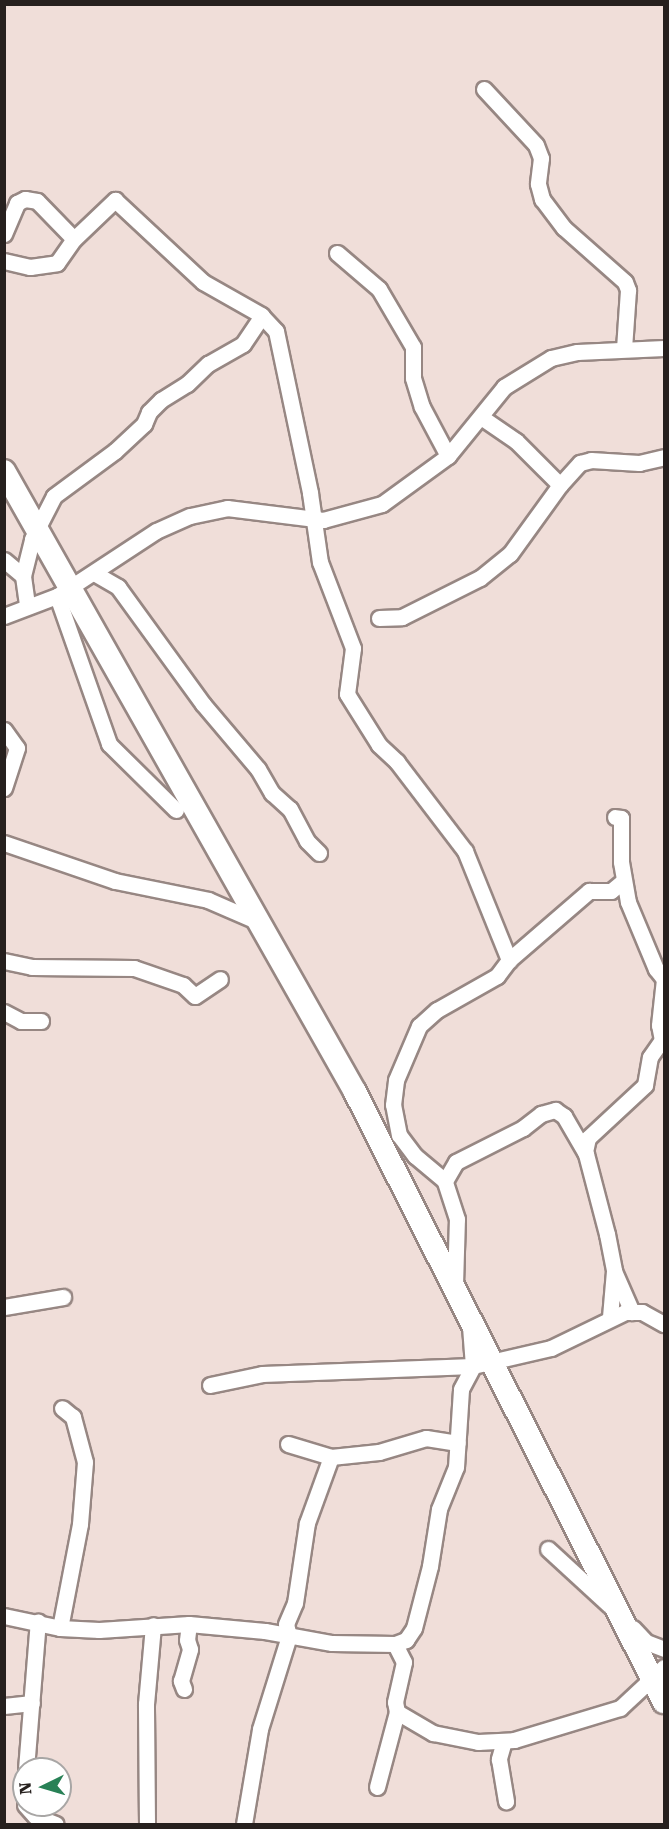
<!DOCTYPE html>
<style>
body{margin:0}
#map{position:relative;width:669px;height:1829px;overflow:hidden;background:#f0ded9;font-family:"Roboto Serif",serif}
div>[style]{position:absolute}
[style*='--x']{left:calc(var(--x)*1px);top:calc(var(--y)*1px);width:calc(var(--w)*1px);rotate:calc(var(--a)*1deg)}
.roads{filter:drop-shadow(2px 0 #978783) drop-shadow(-2px 0 #978783) drop-shadow(0 2px #978783) drop-shadow(0 -2px #978783)}
.minor>*{height:15px;margin:-7.5px;padding:0 7.5px;transform-origin:7.5px;border-radius:7.5px;background:#fff}
.highway>*{height:22px;margin:-11px;padding:0 11px;transform-origin:11px;border-radius:11px;background:#fff}
span{translate:-50% -50%;white-space:nowrap;text-align:center;line-height:1.15;-webkit-text-stroke:4.5px #fff;paint-order:stroke}
.frame{position:absolute;inset:0;border:6px solid #26201e;pointer-events:none}
.north{position:absolute;left:12px;top:1757px;width:60px;height:60px;box-sizing:border-box;background:#fff;border:2px solid #a8a6a5;border-radius:50%;rotate:265deg;font-size:16px;font-weight:700;line-height:24px;text-align:center;color:#26201e}
.north::after{content:'';display:block;margin:auto;width:21px;height:27px;background:#288156;clip-path:polygon(50% 0,100% 100%,50% 72%,0 100%)}
</style>
<div id="map">
<div class="roads">
<div class="minor">
<div style="--x:484;--y:89;--w:76;--a:47.1"></div>
<div style="--x:536;--y:145;--w:14;--a:69"></div>
<div style="--x:541;--y:158;--w:26;--a:97"></div>
<div style="--x:538;--y:184;--w:16;--a:75"></div>
<div style="--x:542;--y:199;--w:36;--a:53"></div>
<div style="--x:564;--y:228;--w:81;--a:41.5"></div>
<div style="--x:625;--y:282;--w:9;--a:69"></div>
<div style="--x:628;--y:290;--w:59;--a:93.9"></div>
<div style="--x:4;--y:234;--w:34;--a:-67"></div>
<div style="--x:17;--y:203;--w:9;--a:-27"></div>
<div style="--x:25;--y:199;--w:12;--a:9"></div>
<div style="--x:37;--y:201;--w:53;--a:45.8"></div>
<div style="--x:74;--y:239;--w:57;--a:-43.6"></div>
<div style="--x:115;--y:200;--w:120;--a:43"></div>
<div style="--x:203;--y:282;--w:67;--a:29.6"></div>
<div style="--x:261;--y:315;--w:22;--a:47"></div>
<div style="--x:276;--y:331;--w:166;--a:78.1"></div>
<div style="--x:310;--y:493;--w:70;--a:81.8"></div>
<div style="--x:320;--y:562;--w:92;--a:69"></div>
<div style="--x:353;--y:648;--w:46;--a:97.4"></div>
<div style="--x:347;--y:694;--w:60;--a:57.9"></div>
<div style="--x:379;--y:745;--w:25;--a:43"></div>
<div style="--x:397;--y:762;--w:112;--a:52.6"></div>
<div style="--x:465;--y:851;--w:118;--a:68"></div>
<div style="--x:337;--y:253;--w:55;--a:40.6"></div>
<div style="--x:379;--y:289;--w:67;--a:59.6"></div>
<div style="--x:413;--y:347;--w:31;--a:90"></div>
<div style="--x:413;--y:378;--w:30;--a:73"></div>
<div style="--x:422;--y:407;--w:55;--a:62"></div>
<div style="--x:4;--y:261;--w:27;--a:13"></div>
<div style="--x:30;--y:267;--w:27;--a:-8"></div>
<div style="--x:57;--y:263;--w:29;--a:-55"></div>
<div style="--x:560;--y:485;--w:30;--a:-48"></div>
<div style="--x:580;--y:463;--w:11;--a:-15"></div>
<div style="--x:591;--y:460;--w:48;--a:3.6"></div>
<div style="--x:639;--y:463;--w:26;--a:-13"></div>
<div style="--x:4;--y:560;--w:25;--a:40"></div>
<div style="--x:23;--y:576;--w:30;--a:82"></div>
<div style="--x:94;--y:573;--w:28;--a:30"></div>
<div style="--x:118;--y:587;--w:145;--a:54"></div>
<div style="--x:203;--y:704;--w:85;--a:49.8"></div>
<div style="--x:258;--y:769;--w:28;--a:60"></div>
<div style="--x:272;--y:793;--w:24;--a:42"></div>
<div style="--x:290;--y:809;--w:36;--a:62"></div>
<div style="--x:307;--y:841;--w:17;--a:45"></div>
<div style="--x:23;--y:576;--w:38;--a:-76"></div>
<div style="--x:32;--y:539;--w:48;--a:-62.9"></div>
<div style="--x:54;--y:496;--w:76;--a:-36.4"></div>
<div style="--x:115;--y:451;--w:40;--a:-43"></div>
<div style="--x:144;--y:424;--w:13;--a:-67"></div>
<div style="--x:149;--y:412;--w:17;--a:-45"></div>
<div style="--x:161;--y:400;--w:31;--a:-32"></div>
<div style="--x:187;--y:384;--w:29;--a:-44"></div>
<div style="--x:208;--y:364;--w:40;--a:-29.7"></div>
<div style="--x:243;--y:344;--w:34;--a:-56"></div>
<div style="--x:57;--y:596;--w:157;--a:70.6"></div>
<div style="--x:109;--y:744;--w:94;--a:44.6"></div>
<div style="--x:4;--y:616;--w:57;--a:-20.7"></div>
<div style="--x:57;--y:596;--w:118;--a:-33.3"></div>
<div style="--x:156;--y:531;--w:37;--a:-24"></div>
<div style="--x:190;--y:516;--w:38;--a:-12"></div>
<div style="--x:227;--y:508;--w:97;--a:7.1"></div>
<div style="--x:323;--y:520;--w:61;--a:-15.2"></div>
<div style="--x:382;--y:504;--w:82;--a:-36"></div>
<div style="--x:448;--y:456;--w:89;--a:-50.9"></div>
<div style="--x:504;--y:387;--w:55;--a:-31.7"></div>
<div style="--x:551;--y:358;--w:27;--a:-13"></div>
<div style="--x:577;--y:352;--w:87;--a:-2.6"></div>
<div style="--x:379;--y:618;--w:23;--a:-2"></div>
<div style="--x:402;--y:617;--w:87;--a:-26.6"></div>
<div style="--x:480;--y:578;--w:38;--a:-39"></div>
<div style="--x:510;--y:554;--w:85;--a:-54.1"></div>
<div style="--x:560;--y:485;--w:62;--a:-135"></div>
<div style="--x:516;--y:441;--w:42;--a:-145.6"></div>
<div style="--x:4;--y:730;--w:22;--a:54"></div>
<div style="--x:17;--y:748;--w:42;--a:108"></div>
<div style="--x:4;--y:843;--w:117;--a:18.9"></div>
<div style="--x:115;--y:881;--w:95;--a:11.5"></div>
<div style="--x:208;--y:900;--w:58;--a:23.5"></div>
<div style="--x:4;--y:961;--w:29;--a:12"></div>
<div style="--x:32;--y:967;--w:102;--a:0.6"></div>
<div style="--x:134;--y:968;--w:52;--a:19.1"></div>
<div style="--x:183;--y:985;--w:16;--a:43"></div>
<div style="--x:195;--y:996;--w:30;--a:-34"></div>
<div style="--x:4;--y:1012;--w:19;--a:28"></div>
<div style="--x:21;--y:1021;--w:20;--a:0"></div>
<div style="--x:585;--y:1152;--w:14;--a:-78"></div>
<div style="--x:588;--y:1138;--w:78;--a:-42.9"></div>
<div style="--x:645;--y:1085;--w:28;--a:-80"></div>
<div style="--x:650;--y:1057;--w:21;--a:-55"></div>
<div style="--x:662;--y:1040;--w:15;--a:-101"></div>
<div style="--x:659;--y:1025;--w:46;--a:-83.8"></div>
<div style="--x:664;--y:979;--w:13;--a:-129"></div>
<div style="--x:656;--y:969;--w:73;--a:-112.7"></div>
<div style="--x:628;--y:902;--w:41;--a:-99.9"></div>
<div style="--x:621;--y:862;--w:44;--a:-90"></div>
<div style="--x:621;--y:818;--w:6;--a:-171"></div>
<div style="--x:445;--y:1181;--w:22;--a:-60"></div>
<div style="--x:456;--y:1162;--w:75;--a:-26.9"></div>
<div style="--x:523;--y:1128;--w:23;--a:-38"></div>
<div style="--x:541;--y:1114;--w:15;--a:-16"></div>
<div style="--x:555;--y:1110;--w:11;--a:34"></div>
<div style="--x:564;--y:1116;--w:44;--a:59.9"></div>
<div style="--x:586;--y:1154;--w:83;--a:75.3"></div>
<div style="--x:607;--y:1234;--w:38;--a:79"></div>
<div style="--x:614;--y:1271;--w:46;--a:95"></div>
<div style="--x:614;--y:1271;--w:45;--a:66.3"></div>
<div style="--x:455;--y:1285;--w:66;--a:-88.3"></div>
<div style="--x:457;--y:1219;--w:40;--a:-108"></div>
<div style="--x:445;--y:1181;--w:39;--a:-140"></div>
<div style="--x:415;--y:1156;--w:26;--a:-127"></div>
<div style="--x:399;--y:1135;--w:31;--a:-101"></div>
<div style="--x:393;--y:1105;--w:25;--a:-83"></div>
<div style="--x:396;--y:1080;--w:59;--a:-66.9"></div>
<div style="--x:419;--y:1026;--w:24;--a:-42"></div>
<div style="--x:437;--y:1010;--w:69;--a:-29.5"></div>
<div style="--x:497;--y:976;--w:20;--a:-53"></div>
<div style="--x:509;--y:960;--w:106;--a:-40.8"></div>
<div style="--x:589;--y:891;--w:22;--a:0"></div>
<div style="--x:611;--y:891;--w:14;--a:-39"></div>
<div style="--x:4;--y:1307;--w:60;--a:-9.6"></div>
<div style="--x:210;--y:1385;--w:53;--a:-11.9"></div>
<div style="--x:262;--y:1374;--w:211;--a:-2.2"></div>
<div style="--x:473;--y:1366;--w:80;--a:-13"></div>
<div style="--x:551;--y:1348;--w:82;--a:-25.9"></div>
<div style="--x:625;--y:1312;--w:17;--a:0"></div>
<div style="--x:642;--y:1312;--w:25;--a:29"></div>
<div style="--x:288;--y:1444;--w:45;--a:16.8"></div>
<div style="--x:331;--y:1457;--w:48;--a:-5.9"></div>
<div style="--x:379;--y:1452;--w:49;--a:-16.6"></div>
<div style="--x:426;--y:1438;--w:32;--a:9"></div>
<div style="--x:548;--y:1549;--w:83;--a:42.6"></div>
<div style="--x:4;--y:1616;--w:57;--a:12.1"></div>
<div style="--x:60;--y:1628;--w:39;--a:3"></div>
<div style="--x:99;--y:1630;--w:90;--a:-3.8"></div>
<div style="--x:189;--y:1624;--w:76;--a:5.3"></div>
<div style="--x:265;--y:1631;--w:68;--a:10.2"></div>
<div style="--x:332;--y:1643;--w:63;--a:0.9"></div>
<div style="--x:395;--y:1644;--w:12;--a:-20"></div>
<div style="--x:406;--y:1640;--w:14;--a:-56"></div>
<div style="--x:414;--y:1628;--w:64;--a:-75.5"></div>
<div style="--x:430;--y:1566;--w:58;--a:-81"></div>
<div style="--x:439;--y:1509;--w:45;--a:-68"></div>
<div style="--x:456;--y:1467;--w:78;--a:-86.3"></div>
<div style="--x:461;--y:1389;--w:26;--a:-62"></div>
<div style="--x:473;--y:1366;--w:40;--a:-94.3"></div>
<div style="--x:60;--y:1628;--w:106;--a:-79.1"></div>
<div style="--x:80;--y:1524;--w:62;--a:-85.4"></div>
<div style="--x:85;--y:1462;--w:47;--a:-104.9"></div>
<div style="--x:73;--y:1417;--w:14;--a:-141"></div>
<div style="--x:633;--y:1628;--w:19;--a:47"></div>
<div style="--x:646;--y:1642;--w:19;--a:21"></div>
<div style="--x:184;--y:1689;--w:9;--a:-111"></div>
<div style="--x:181;--y:1681;--w:33;--a:-74"></div>
<div style="--x:190;--y:1649;--w:9;--a:-108"></div>
<div style="--x:187;--y:1640;--w:16;--a:-83"></div>
<div style="--x:4;--y:1706;--w:28;--a:-6"></div>
<div style="--x:397;--y:1712;--w:42;--a:30.3"></div>
<div style="--x:433;--y:1733;--w:46;--a:11.3"></div>
<div style="--x:478;--y:1742;--w:36;--a:-3"></div>
<div style="--x:514;--y:1740;--w:111;--a:-16.8"></div>
<div style="--x:620;--y:1708;--w:60;--a:-43"></div>
<div style="--x:504;--y:1741;--w:19;--a:106"></div>
<div style="--x:499;--y:1759;--w:43;--a:80.5"></div>
<div style="--x:26;--y:1769;--w:148;--a:-85.4"></div>
<div style="--x:377;--y:1787;--w:78;--a:-75.1"></div>
<div style="--x:397;--y:1712;--w:10;--a:-101"></div>
<div style="--x:395;--y:1702;--w:41;--a:-77.3"></div>
<div style="--x:404;--y:1662;--w:20;--a:-117"></div>
<div style="--x:25;--y:1805;--w:15;--a:48"></div>
<div style="--x:35;--y:1816;--w:22;--a:21"></div>
<div style="--x:147;--y:1823;--w:119;--a:-90.5"></div>
<div style="--x:146;--y:1704;--w:79;--a:-84.9"></div>
<div style="--x:244;--y:1824;--w:96;--a:-80.4"></div>
<div style="--x:260;--y:1729;--w:97;--a:-72.7"></div>
<div style="--x:289;--y:1636;--w:12;--a:-104"></div>
<div style="--x:286;--y:1624;--w:23;--a:-67"></div>
<div style="--x:295;--y:1603;--w:81;--a:-81.5"></div>
<div style="--x:307;--y:1523;--w:70;--a:-70"></div>
</div>
<div class="highway">
<div style="--x:4;--y:471;--w:713;--a:60.52"></div>
<div style="--x:355;--y:1092;--w:684;--a:63.14"></div>
</div>
</div>
<div class="frame"></div>
<div class="north">N</div>
</div>
